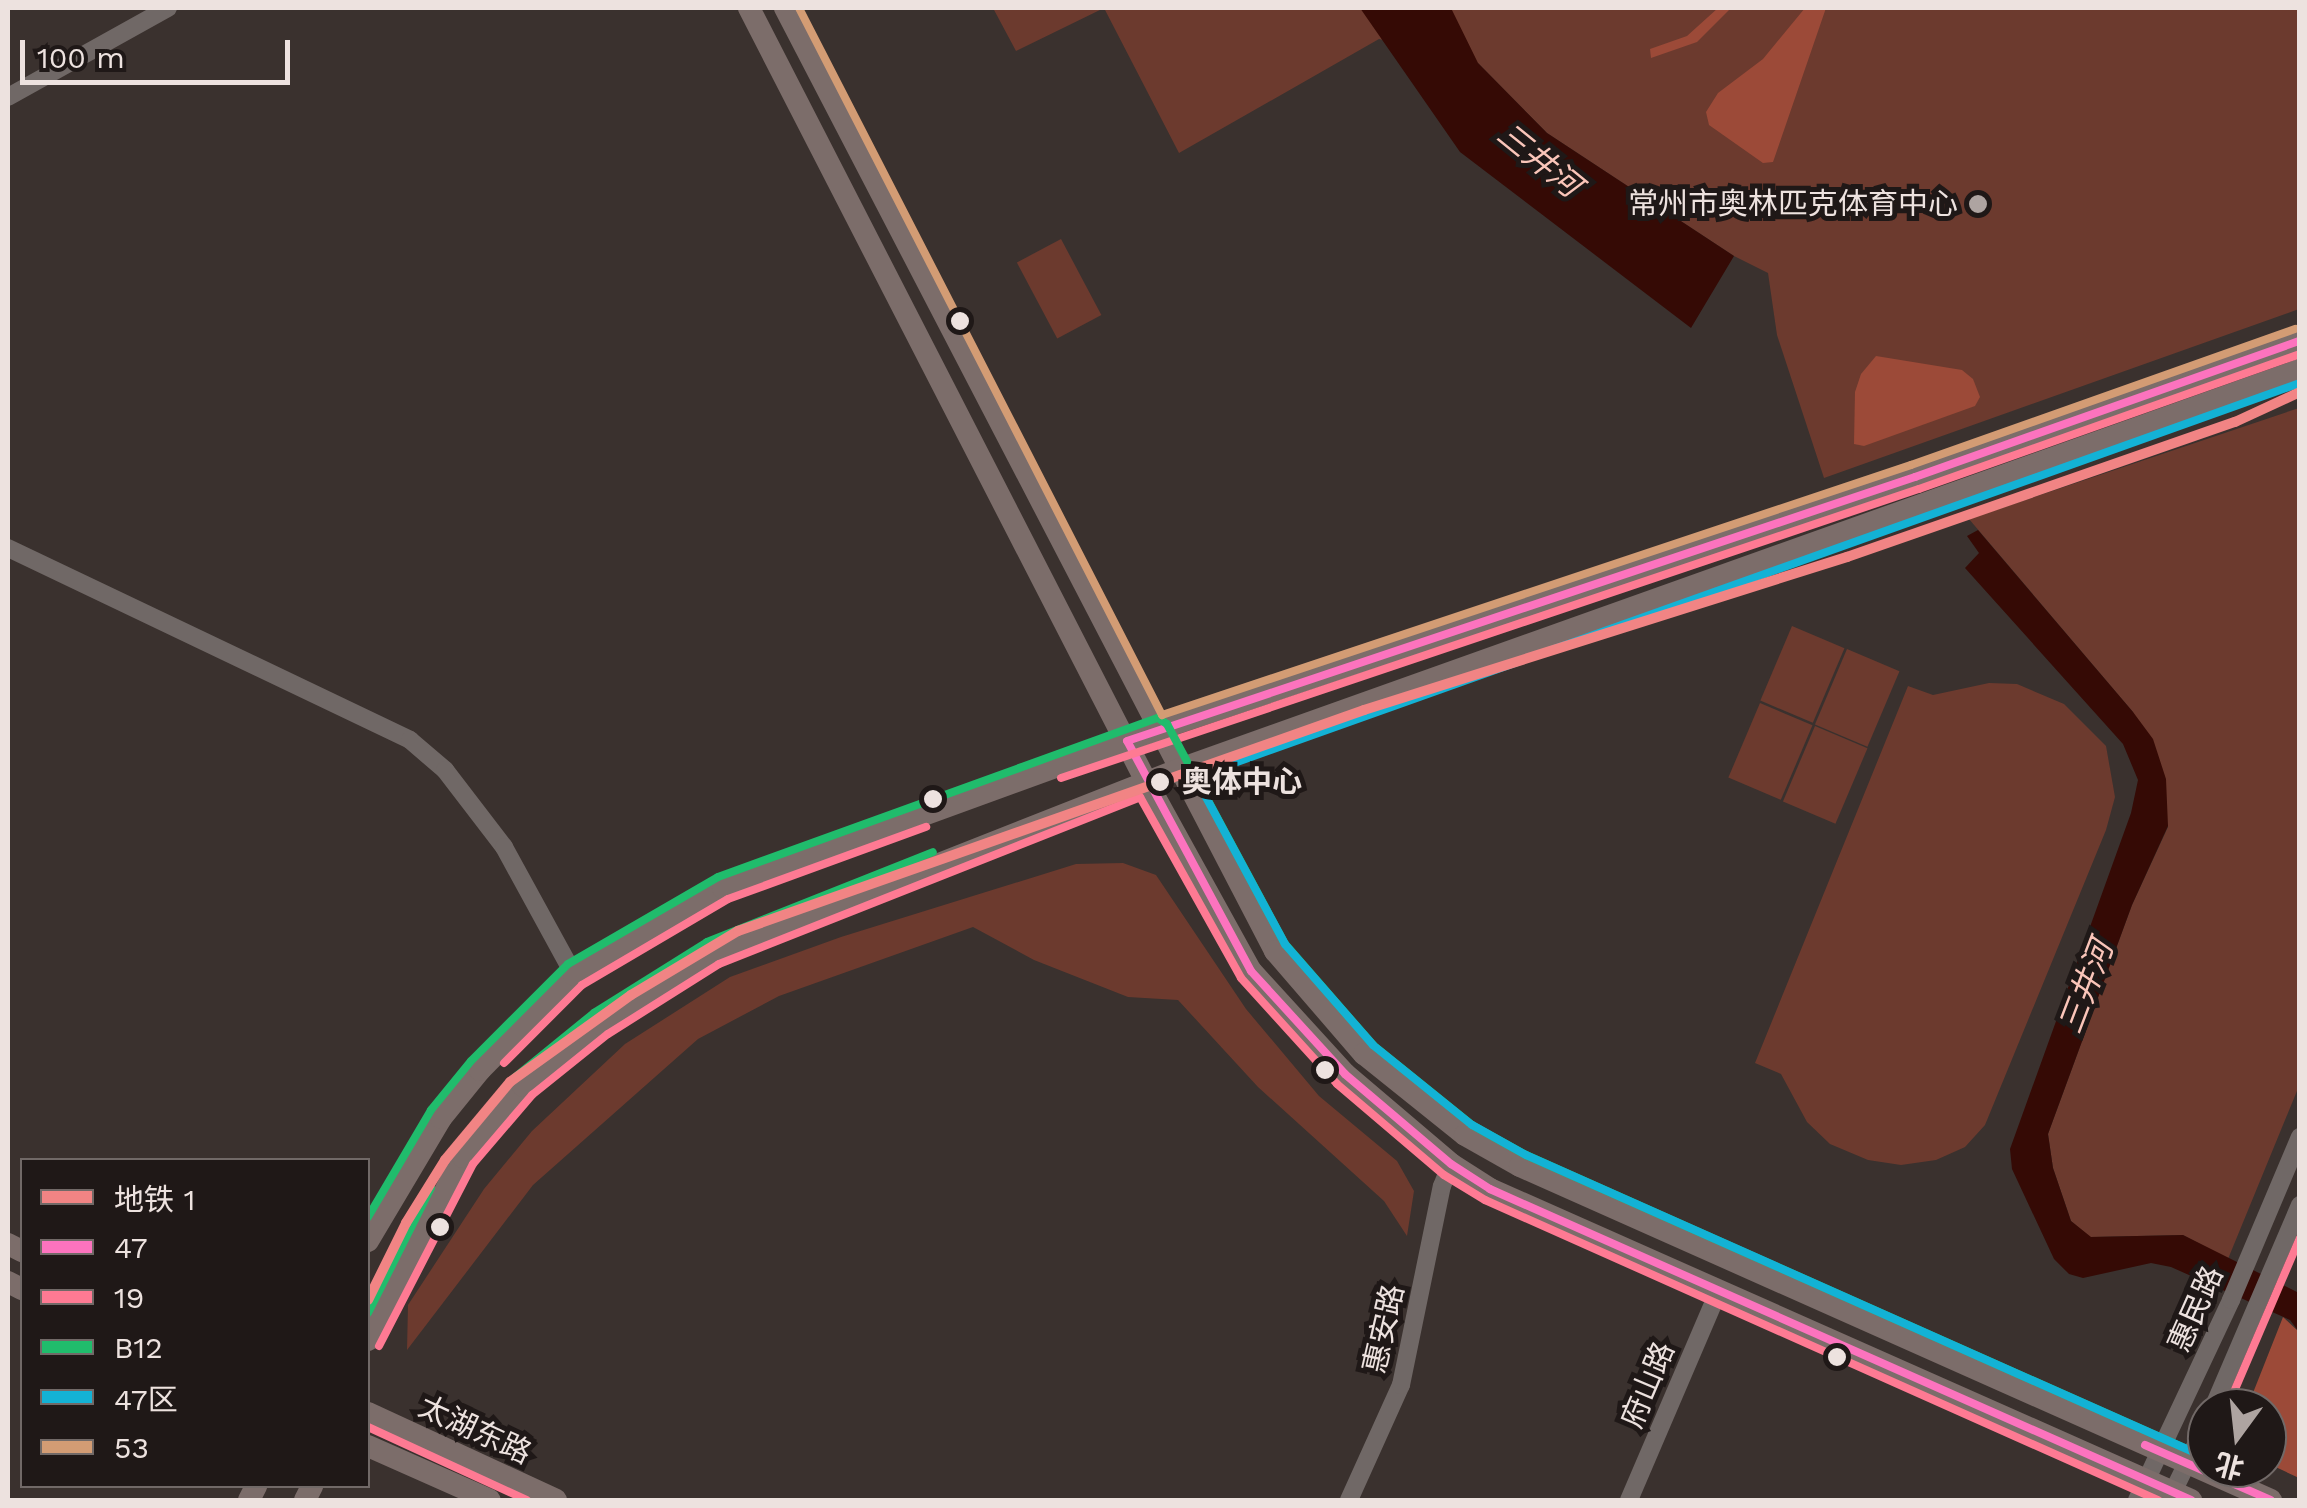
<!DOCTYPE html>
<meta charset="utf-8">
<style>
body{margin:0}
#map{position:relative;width:2307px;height:1508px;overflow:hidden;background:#3a312e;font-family:"Work Sans","Noto Sans SC",sans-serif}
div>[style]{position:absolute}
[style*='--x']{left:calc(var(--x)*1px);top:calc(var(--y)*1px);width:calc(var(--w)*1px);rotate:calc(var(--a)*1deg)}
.green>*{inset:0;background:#6c3a2e;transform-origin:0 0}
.forest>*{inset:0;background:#9c4a38}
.water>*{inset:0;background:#350a05}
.minor>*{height:18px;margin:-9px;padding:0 9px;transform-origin:9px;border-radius:9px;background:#706866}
.major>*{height:22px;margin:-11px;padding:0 11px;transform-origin:11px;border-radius:11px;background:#7c6d6a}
.bus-1>*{height:8px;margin:-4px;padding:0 4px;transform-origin:4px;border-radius:4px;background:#fc73be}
.bus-2>*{height:8px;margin:-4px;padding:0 4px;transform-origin:4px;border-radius:4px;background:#fe7a93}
.bus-3>*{height:8px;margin:-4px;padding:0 4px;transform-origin:4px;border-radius:4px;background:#20bc6c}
.bus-4>*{height:8px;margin:-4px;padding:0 4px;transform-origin:4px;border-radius:4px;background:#13b2d5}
.bus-5>*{height:8px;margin:-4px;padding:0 4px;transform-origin:4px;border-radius:4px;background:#d39c74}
.metro-1>*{height:10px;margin:-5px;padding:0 5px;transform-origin:5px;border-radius:5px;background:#f18484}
.dots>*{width:28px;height:28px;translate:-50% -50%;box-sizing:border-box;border:5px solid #1f1817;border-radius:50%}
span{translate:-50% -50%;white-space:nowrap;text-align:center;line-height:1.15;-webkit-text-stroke:10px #1f1817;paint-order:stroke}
.poi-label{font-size:30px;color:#ede2df}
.right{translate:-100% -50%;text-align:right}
.stop-label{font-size:30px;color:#ede2df;font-weight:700}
.left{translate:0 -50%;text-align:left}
.street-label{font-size:30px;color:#ede2df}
.water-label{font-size:32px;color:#fac5b9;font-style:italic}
.frame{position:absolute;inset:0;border:10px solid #ede2df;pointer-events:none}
.legend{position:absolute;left:20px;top:1158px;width:350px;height:330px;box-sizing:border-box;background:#1f1817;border:2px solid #716967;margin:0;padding:12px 18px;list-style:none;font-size:30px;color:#ede2df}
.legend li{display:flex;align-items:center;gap:20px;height:50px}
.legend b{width:50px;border:2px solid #716967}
.north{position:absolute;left:2187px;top:1388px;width:100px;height:100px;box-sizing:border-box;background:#1f1817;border:2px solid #716967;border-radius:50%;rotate:195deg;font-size:28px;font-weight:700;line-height:40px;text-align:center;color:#ede2df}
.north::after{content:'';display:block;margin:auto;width:35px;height:45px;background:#aea4a1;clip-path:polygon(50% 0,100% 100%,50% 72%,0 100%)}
.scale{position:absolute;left:20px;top:40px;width:270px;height:45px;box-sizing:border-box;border:5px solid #ede2df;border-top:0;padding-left:12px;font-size:30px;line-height:35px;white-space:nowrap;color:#ede2df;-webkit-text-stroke:8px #1f1817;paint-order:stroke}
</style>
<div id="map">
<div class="green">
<div style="clip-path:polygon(993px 8px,2299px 8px,2299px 309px,1824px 478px,1777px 335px,1768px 273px,1734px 256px,1547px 133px,1478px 63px,1379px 39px,1179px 153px,1104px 8px,1016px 51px)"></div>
<div style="left:1061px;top:239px;width:86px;height:50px;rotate:62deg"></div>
<div style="clip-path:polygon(2299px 408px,2299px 1086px,2228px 1259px,2183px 1235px,2090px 1237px,2071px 1221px,2053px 1168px,2048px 1134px,2132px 905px,2168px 827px,2133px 712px,1969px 519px)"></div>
<div style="left:1792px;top:626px;width:57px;height:81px;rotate:23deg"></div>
<div style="left:1847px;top:649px;width:57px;height:82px;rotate:23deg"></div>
<div style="clip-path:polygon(1989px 683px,2017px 684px,2064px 704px,2106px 746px,2115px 797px,2106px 830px,1985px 1125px,1965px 1147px,1936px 1160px,1901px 1165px,1868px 1160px,1830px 1144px,1807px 1122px,1781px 1074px,1755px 1063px,1908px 686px,1933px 695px)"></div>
<div style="left:1760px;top:703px;width:57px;height:81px;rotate:23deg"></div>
<div style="left:1815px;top:726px;width:57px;height:82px;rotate:23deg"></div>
<div style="clip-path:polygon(1123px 863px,1156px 875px,1246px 1009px,1319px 1096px,1397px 1161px,1414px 1191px,1407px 1236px,1384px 1201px,1258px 1087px,1178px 1000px,1128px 997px,1034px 960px,973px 927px,779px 996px,698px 1039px,533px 1185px,407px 1350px,408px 1305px,484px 1189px,532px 1131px,625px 1044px,730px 977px,841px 937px,1076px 864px)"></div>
</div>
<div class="forest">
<div style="clip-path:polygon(1718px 8px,1731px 8px,1697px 42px,1651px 58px,1650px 49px,1687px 36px)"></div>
<div style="clip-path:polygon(1805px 8px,1826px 8px,1773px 162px,1763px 163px,1709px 125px,1706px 112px,1718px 93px,1763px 59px)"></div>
<div style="clip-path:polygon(1876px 356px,1962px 370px,1973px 379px,1980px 397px,1975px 406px,1864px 446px,1854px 444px,1855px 392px,1861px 374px)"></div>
<div style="clip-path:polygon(2283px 1317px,2299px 1332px,2299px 1478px,2267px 1463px,2267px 1408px,2247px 1408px)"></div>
</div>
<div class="water">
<div style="clip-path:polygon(1360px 8px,1451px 8px,1478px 63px,1547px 133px,1734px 256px,1691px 328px,1460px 152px)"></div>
<div style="clip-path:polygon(1978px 530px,2133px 712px,2153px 739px,2166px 779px,2168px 826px,2132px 905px,2048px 1134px,2053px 1168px,2071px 1221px,2091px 1237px,2183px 1235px,2299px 1293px,2299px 1332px,2290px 1320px,2171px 1267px,2151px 1263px,2083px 1278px,2069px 1274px,2054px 1259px,2012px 1169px,2010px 1149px,2131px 813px,2138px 780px,2123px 744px,1965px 568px,1979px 553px,1967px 536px)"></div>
</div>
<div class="minor">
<div style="--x:8;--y:97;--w:183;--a:-29.1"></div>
<div style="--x:8;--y:548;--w:445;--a:25.5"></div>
<div style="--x:410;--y:740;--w:46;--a:40.6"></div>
<div style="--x:445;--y:770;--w:97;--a:52.5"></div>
<div style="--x:504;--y:847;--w:146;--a:61.3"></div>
<div style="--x:2213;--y:1408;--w:221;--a:-66.8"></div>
<div style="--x:1349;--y:1500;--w:126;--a:-65.7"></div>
<div style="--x:1401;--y:1385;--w:203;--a:-78.4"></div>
<div style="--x:1442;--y:1186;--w:24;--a:-68"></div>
<div style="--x:1629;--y:1500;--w:226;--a:-66.8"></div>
<div style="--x:2137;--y:1500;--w:221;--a:-64.8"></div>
<div style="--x:2231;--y:1300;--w:177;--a:-67.1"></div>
<div style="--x:2169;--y:1500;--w:87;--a:-64"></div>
</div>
<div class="major">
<div style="--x:749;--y:8;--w:869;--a:62.82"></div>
<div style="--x:1146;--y:781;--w:217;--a:61.1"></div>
<div style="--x:1251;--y:971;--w:139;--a:47.6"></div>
<div style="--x:1345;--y:1074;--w:139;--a:40.3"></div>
<div style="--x:1451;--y:1164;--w:46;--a:32.7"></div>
<div style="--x:1490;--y:1189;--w:767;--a:23.92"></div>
<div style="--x:785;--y:8;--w:1063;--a:62.54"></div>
<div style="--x:1275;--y:951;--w:136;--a:49.2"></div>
<div style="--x:1364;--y:1054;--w:129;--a:38.7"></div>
<div style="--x:1465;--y:1135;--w:63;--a:29.4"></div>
<div style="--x:1520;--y:1166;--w:822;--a:23.98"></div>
<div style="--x:368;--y:1241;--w:143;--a:-59.3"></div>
<div style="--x:441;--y:1118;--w:62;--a:-50.9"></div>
<div style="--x:480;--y:1070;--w:134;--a:-45.3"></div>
<div style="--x:574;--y:975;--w:173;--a:-30.3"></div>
<div style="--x:723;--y:888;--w:461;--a:-20"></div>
<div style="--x:1156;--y:730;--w:800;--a:-18.43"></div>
<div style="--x:1915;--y:477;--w:408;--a:-19.5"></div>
<div style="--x:8;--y:1244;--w:16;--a:27"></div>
<div style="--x:8;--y:1282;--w:16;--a:27"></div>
<div style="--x:368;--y:1340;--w:206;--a:-62.6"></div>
<div style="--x:463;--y:1157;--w:93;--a:-49.8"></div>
<div style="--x:523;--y:1086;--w:100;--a:-38.5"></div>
<div style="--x:601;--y:1024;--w:133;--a:-32.4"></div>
<div style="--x:713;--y:953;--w:499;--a:-21.5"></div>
<div style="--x:1177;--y:770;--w:1192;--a:-19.61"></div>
<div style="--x:368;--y:1413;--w:207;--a:24.8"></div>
<div style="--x:368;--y:1446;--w:133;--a:23.9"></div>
<div style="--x:249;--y:1500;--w:16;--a:-63"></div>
<div style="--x:305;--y:1500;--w:16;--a:-63"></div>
</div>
<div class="bus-1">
<div style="--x:2145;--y:1445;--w:137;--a:23.6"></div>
<div style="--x:2191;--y:1500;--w:767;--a:-156.08"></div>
<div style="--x:1490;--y:1189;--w:46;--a:-147.3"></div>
<div style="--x:1451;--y:1164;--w:139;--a:-139.7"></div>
<div style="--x:1345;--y:1074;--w:139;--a:-132.4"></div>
<div style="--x:1251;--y:971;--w:261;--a:-118.3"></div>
<div style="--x:1127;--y:741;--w:831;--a:-18.52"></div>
<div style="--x:1915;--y:477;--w:408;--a:-19.5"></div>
</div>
<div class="bus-2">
<div style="--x:1061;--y:778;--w:905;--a:-18.62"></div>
<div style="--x:1919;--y:489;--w:404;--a:-19.5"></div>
<div style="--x:504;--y:1063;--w:110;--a:-45"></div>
<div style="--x:582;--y:985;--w:169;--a:-30.5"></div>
<div style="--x:728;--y:899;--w:211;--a:-20"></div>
<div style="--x:379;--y:1346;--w:205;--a:-62.7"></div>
<div style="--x:473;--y:1164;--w:91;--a:-49.5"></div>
<div style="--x:532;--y:1095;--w:97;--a:-38.8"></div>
<div style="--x:608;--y:1034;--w:131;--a:-32.2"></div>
<div style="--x:719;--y:964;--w:453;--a:-21.6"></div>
<div style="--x:1140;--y:797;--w:207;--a:60.8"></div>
<div style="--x:1241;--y:978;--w:143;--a:47.8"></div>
<div style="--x:1337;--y:1084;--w:140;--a:40.4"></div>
<div style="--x:1444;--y:1175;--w:48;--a:31.4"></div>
<div style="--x:1485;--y:1200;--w:737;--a:24.03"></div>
<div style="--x:2227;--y:1408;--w:185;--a:-66.8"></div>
<div style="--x:368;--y:1427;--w:175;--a:24.7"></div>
</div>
<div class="bus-3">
<div style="--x:514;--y:1078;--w:103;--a:-39.1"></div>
<div style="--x:594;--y:1013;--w:133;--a:-32.1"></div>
<div style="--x:707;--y:942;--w:243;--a:-21.7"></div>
<div style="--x:368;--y:1217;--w:124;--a:-59.5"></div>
<div style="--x:431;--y:1110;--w:63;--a:-50.8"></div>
<div style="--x:471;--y:1061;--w:137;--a:-45"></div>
<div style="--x:568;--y:964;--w:173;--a:-30.1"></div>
<div style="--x:718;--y:877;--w:468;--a:-19.9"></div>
<div style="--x:1158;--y:718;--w:11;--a:34"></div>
<div style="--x:1167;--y:724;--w:250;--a:61.8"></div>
<div style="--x:1285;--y:944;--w:134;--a:48.9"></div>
<div style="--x:1373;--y:1045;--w:127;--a:38.9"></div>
<div style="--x:1472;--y:1125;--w:62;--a:29.1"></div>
<div style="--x:1526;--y:1155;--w:745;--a:23.99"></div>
<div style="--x:368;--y:1313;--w:140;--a:-63.3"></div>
</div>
<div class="bus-4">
<div style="--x:2207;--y:1458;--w:745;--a:-156.01"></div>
<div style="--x:1526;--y:1155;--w:62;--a:-150.9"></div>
<div style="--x:1472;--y:1125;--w:127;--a:-141.1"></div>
<div style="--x:1373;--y:1045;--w:134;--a:-131.1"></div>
<div style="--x:1285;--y:944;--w:190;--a:-118.3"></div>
<div style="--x:1195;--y:777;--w:1173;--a:-19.62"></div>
</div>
<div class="bus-5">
<div style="--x:799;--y:8;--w:795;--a:62.82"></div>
<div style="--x:1162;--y:715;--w:790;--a:-18.46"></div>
<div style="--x:1911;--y:465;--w:408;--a:-19.5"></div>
</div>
<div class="metro-1">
<div style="--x:368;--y:1300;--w:86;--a:-63.7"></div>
<div style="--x:406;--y:1223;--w:74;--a:-58.2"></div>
<div style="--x:445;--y:1160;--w:102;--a:-50.2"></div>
<div style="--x:510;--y:1082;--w:149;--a:-35.7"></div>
<div style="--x:631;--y:995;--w:125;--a:-30.9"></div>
<div style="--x:738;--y:931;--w:664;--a:-19.44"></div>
<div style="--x:1364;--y:710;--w:507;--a:-17.58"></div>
<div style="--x:1847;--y:557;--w:411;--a:-19.2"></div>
<div style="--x:2235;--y:422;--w:72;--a:-24.8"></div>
</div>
<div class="dots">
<div style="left:1978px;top:204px;background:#aea4a1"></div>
<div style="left:960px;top:321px;background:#ede2df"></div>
<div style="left:1160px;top:782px;background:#ede2df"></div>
<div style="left:933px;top:799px;background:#ede2df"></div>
<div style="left:1325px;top:1070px;background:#ede2df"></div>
<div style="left:440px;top:1227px;background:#ede2df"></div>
<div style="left:1837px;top:1357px;background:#ede2df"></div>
</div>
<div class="poi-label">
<span class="right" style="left:1958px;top:204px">常州市奥林匹克体育中心</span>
</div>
<div class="stop-label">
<span class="left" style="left:1182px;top:782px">奥体中心</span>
</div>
<div class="street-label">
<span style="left:2196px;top:1309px;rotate:-66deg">惠民路</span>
<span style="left:1384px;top:1329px;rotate:-77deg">惠安路</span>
<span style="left:1648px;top:1385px;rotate:-67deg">府山路</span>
<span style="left:475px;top:1430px;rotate:25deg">太湖东路</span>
</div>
<div class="water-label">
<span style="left:1539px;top:160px;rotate:39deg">三井河</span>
<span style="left:2086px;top:987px;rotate:-69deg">三井河</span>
</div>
<div class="frame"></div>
<ul class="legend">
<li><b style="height:12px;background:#f18484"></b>地铁 1</li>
<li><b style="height:12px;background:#fc73be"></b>47</li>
<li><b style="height:12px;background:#fe7a93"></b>19</li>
<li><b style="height:12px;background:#20bc6c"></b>B12</li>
<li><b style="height:12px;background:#13b2d5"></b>47区</li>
<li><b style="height:12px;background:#d39c74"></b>53</li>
</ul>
<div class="north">北</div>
<div class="scale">100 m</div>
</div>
